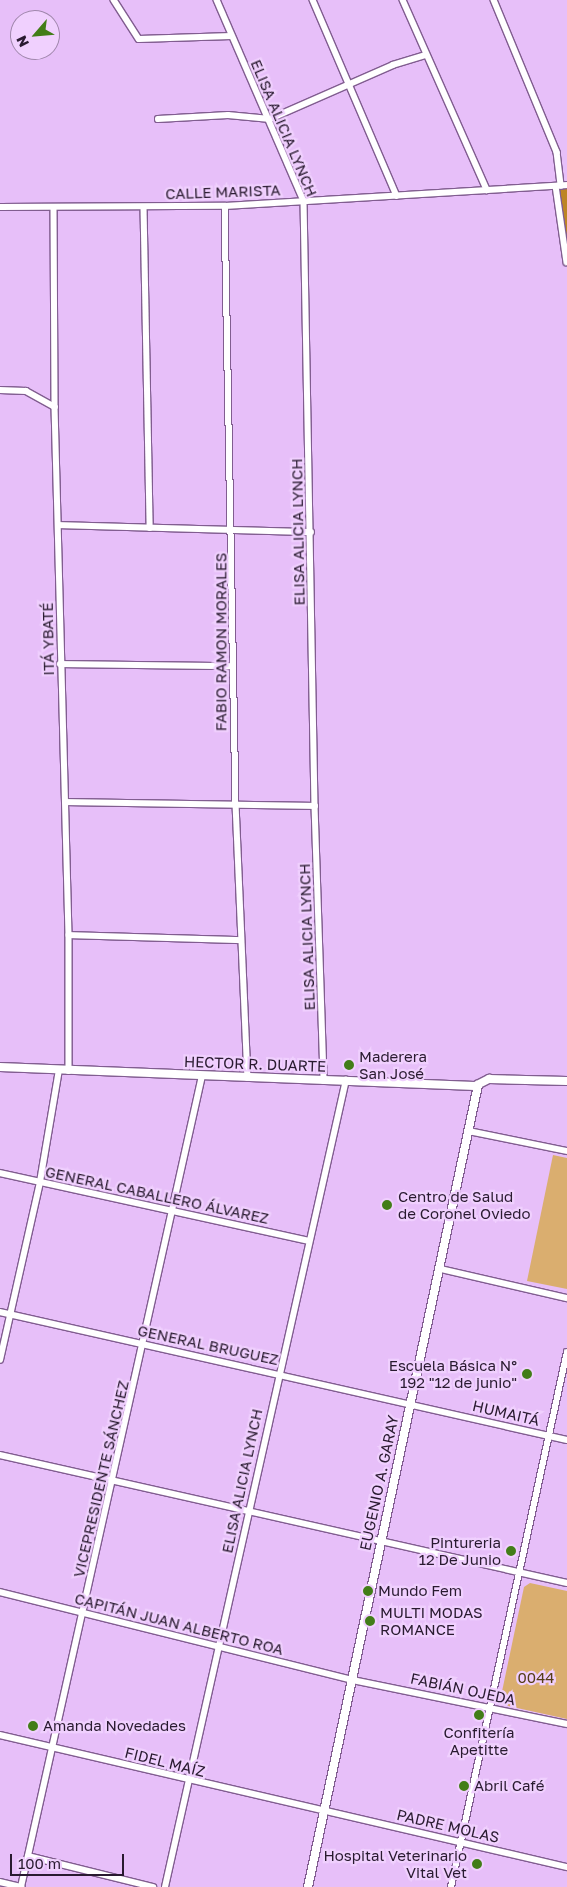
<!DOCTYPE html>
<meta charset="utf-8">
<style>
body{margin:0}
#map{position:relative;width:567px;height:1887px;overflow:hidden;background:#e7bff9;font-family:"Golos Text",sans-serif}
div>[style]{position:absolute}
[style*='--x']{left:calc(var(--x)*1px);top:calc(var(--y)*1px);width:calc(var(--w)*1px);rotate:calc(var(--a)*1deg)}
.green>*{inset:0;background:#daae6f}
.forest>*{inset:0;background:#bd8525}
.roads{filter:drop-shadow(1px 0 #815d90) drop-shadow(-1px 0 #815d90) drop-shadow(0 1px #815d90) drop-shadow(0 -1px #815d90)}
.minor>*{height:5.5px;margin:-2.75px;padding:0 2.75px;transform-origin:2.75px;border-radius:2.75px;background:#fff}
.tertiary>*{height:8px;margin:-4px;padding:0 4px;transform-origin:4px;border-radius:4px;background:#fff}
.dots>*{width:14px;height:14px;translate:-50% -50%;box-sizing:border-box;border:2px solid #f0d0fe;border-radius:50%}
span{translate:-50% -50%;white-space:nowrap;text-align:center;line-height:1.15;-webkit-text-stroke:4.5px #f0d0fe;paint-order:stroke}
.street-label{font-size:15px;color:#291a30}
.poi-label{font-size:15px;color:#291a30}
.left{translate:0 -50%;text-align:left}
.right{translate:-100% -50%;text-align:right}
.park-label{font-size:15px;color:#553d17}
.north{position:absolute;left:10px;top:10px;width:50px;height:50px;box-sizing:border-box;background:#f0d0fe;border:1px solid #a087ac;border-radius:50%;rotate:243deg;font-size:14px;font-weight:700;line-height:20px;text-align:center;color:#291a30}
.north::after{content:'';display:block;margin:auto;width:18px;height:22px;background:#427d18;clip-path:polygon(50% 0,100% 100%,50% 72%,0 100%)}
.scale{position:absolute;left:10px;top:1854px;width:114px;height:22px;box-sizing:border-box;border:2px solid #291a30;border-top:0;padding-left:6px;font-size:15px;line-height:18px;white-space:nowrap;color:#291a30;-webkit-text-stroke:4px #f0d0fe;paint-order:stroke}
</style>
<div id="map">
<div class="green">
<div style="clip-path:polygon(553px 1155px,567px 1158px,567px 1289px,527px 1281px)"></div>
<div style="clip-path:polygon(530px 1583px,567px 1591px,567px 1719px,504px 1705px,500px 1701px,524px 1587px)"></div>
</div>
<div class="forest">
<div style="clip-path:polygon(558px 188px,567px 188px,567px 255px)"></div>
</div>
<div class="roads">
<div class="minor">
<div style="--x:114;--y:0;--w:46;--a:57.3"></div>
<div style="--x:139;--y:39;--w:92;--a:-1.9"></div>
<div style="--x:217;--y:0;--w:219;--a:66.6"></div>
<div style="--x:304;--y:201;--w:605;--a:88.96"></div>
<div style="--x:315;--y:806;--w:275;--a:88.1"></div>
<div style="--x:313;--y:0;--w:213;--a:66.8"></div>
<div style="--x:403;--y:0;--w:208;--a:66.1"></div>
<div style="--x:494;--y:0;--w:165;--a:67.5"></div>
<div style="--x:557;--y:152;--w:34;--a:83"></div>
<div style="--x:158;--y:119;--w:70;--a:-3.3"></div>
<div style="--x:228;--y:115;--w:42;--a:5.4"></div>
<div style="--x:270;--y:119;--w:134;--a:-23.7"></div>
<div style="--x:393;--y:65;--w:34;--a:-17"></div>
<div style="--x:556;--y:186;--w:77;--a:81.8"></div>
<div style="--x:225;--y:206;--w:598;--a:88.95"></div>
<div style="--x:236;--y:804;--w:274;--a:87.5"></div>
<div style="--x:0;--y:207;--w:225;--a:-0.3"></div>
<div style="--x:225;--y:206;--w:343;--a:-3.5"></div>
<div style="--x:144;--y:207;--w:321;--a:88.9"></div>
<div style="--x:54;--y:208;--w:199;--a:89.7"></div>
<div style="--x:55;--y:407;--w:528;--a:88.48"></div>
<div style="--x:69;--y:935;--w:136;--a:90"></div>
<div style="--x:0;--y:390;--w:26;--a:2"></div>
<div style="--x:26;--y:391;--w:33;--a:29"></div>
<div style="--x:59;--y:525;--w:252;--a:1.6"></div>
<div style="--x:60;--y:664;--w:173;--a:0.7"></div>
<div style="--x:66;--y:802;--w:249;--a:0.9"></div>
<div style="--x:69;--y:935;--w:172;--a:1.7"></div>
<div style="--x:469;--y:1131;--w:100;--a:11.5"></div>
<div style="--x:0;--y:1173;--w:316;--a:12.4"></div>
<div style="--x:441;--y:1269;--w:129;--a:13"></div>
<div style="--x:0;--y:1312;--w:581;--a:12.72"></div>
<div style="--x:0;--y:1360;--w:182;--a:-77.3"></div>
<div style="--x:40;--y:1182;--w:114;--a:-80.4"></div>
<div style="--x:0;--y:1455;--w:581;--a:12.72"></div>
<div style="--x:0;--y:1592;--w:364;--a:14"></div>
<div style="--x:353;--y:1680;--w:218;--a:11.6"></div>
<div style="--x:0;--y:1735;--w:582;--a:13.11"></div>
<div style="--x:28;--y:1856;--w:129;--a:13.9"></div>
<div style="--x:0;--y:1882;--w:22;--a:13"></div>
<div style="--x:21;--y:1887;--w:831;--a:-77.42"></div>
<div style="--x:165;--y:1887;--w:827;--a:-77.36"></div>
<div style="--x:451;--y:1887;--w:547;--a:-77.77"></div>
</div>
<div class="tertiary">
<div style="--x:0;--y:1067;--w:475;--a:2.3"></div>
<div style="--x:475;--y:1086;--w:16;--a:-27"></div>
<div style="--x:489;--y:1079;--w:78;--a:1.5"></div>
<div style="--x:308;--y:1887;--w:820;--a:-78.03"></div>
</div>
</div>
<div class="dots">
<div style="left:349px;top:1065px;background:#427d18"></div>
<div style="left:387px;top:1205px;background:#427d18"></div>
<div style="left:527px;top:1374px;background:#427d18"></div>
<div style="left:511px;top:1551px;background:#427d18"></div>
<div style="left:368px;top:1591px;background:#427d18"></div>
<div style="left:370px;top:1621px;background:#427d18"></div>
<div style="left:479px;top:1715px;background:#427d18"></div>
<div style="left:33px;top:1726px;background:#427d18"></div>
<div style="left:464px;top:1786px;background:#427d18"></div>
<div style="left:477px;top:1864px;background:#427d18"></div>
</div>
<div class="street-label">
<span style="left:284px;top:128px;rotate:67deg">ELISA ALICIA LYNCH</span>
<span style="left:223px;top:192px;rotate:-2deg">CALLE MARISTA</span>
<span style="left:298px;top:532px;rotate:-91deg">ELISA ALICIA LYNCH</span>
<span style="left:48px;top:639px;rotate:-91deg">ITÁ YBATÉ</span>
<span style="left:221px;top:642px;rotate:-90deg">FABIO RAMON MORALES</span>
<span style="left:307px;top:937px;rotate:-92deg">ELISA ALICIA LYNCH</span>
<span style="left:255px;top:1064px;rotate:2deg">HECTOR R. DUARTE</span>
<span style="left:157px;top:1195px;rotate:12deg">GENERAL CABALLERO ÁLVAREZ</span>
<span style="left:208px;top:1345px;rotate:12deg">GENERAL BRUGUEZ</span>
<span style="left:506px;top:1413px;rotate:13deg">HUMAITÁ</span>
<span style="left:101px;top:1479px;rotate:-77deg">VICEPRESIDENTE SÁNCHEZ</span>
<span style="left:242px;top:1481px;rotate:-78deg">ELISA ALICIA LYNCH</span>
<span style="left:379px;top:1483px;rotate:-78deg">EUGENIO A. GARAY</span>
<span style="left:179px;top:1624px;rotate:14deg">CAPITÁN JUAN ALBERTO ROA</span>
<span style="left:463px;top:1689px;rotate:12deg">FABIÁN OJEDA</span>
<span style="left:165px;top:1762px;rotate:14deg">FIDEL MAÍZ</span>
<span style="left:448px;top:1826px;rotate:13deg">PADRE MOLAS</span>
</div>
<div class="poi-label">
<span class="left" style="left:359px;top:1065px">Maderera<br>San José</span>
<span class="left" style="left:398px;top:1205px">Centro de Salud<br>de Coronel Oviedo</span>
<span class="right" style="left:517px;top:1374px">Escuela Básica N°<br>192 "12 de junio"</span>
<span class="right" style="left:501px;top:1551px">Pintureria<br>12 De Junio</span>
<span class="left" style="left:378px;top:1591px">Mundo Fem</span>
<span class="left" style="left:380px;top:1621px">MULTI MODAS<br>ROMANCE</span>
<span class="left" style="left:43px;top:1726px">Amanda Novedades</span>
<span style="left:479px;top:1741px">Confitería<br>Apetitte</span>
<span class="left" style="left:474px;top:1786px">Abril Café</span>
<span class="right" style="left:467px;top:1864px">Hospital Veterinario<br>Vital Vet</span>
</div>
<div class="park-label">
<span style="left:536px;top:1678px">0044</span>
</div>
<div class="north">N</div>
<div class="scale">100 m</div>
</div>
